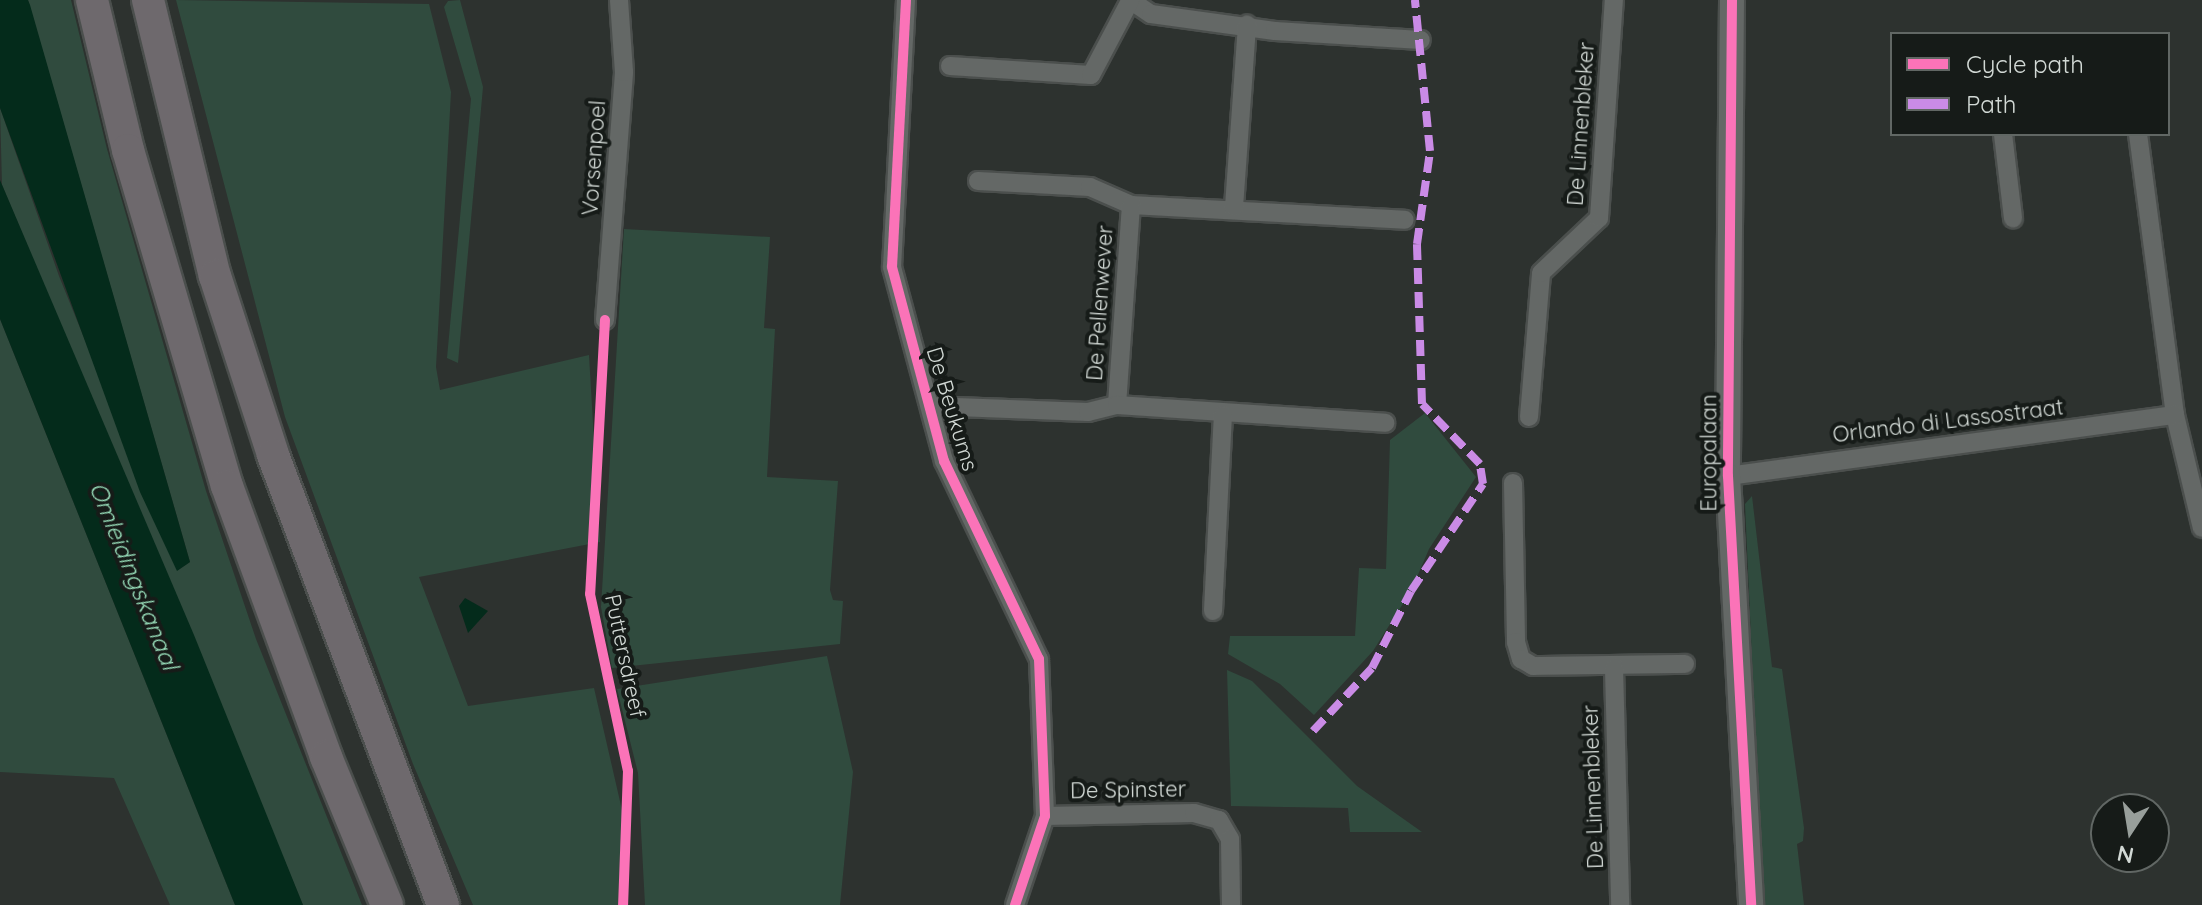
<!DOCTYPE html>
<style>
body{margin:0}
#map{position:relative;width:2202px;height:905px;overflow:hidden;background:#2d322f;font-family:Quicksand,sans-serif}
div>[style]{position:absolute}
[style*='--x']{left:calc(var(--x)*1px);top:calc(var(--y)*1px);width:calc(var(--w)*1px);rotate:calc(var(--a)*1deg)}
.green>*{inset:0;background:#304b3e}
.water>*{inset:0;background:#042b1b}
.roads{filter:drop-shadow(2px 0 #4b4f4d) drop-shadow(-2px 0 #4b4f4d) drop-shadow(0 2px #4b4f4d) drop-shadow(0 -2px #4b4f4d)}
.street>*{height:18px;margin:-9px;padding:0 9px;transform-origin:9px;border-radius:9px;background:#646866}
.secondary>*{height:24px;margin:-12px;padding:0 12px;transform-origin:12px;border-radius:12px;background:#646866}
.highway>*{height:32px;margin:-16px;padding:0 16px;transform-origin:16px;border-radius:16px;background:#6e696d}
.quiet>*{height:8px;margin-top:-4px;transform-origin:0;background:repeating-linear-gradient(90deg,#ca8be6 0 16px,transparent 0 24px)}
.cycleway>*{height:10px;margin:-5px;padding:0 5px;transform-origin:5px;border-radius:5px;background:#fb73b8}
span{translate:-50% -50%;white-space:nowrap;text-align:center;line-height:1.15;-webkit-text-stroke:8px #161b18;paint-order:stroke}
.street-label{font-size:22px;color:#d2d9d5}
.water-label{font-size:24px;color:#98deba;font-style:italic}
.legend{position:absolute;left:1890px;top:32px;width:280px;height:104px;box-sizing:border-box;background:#161b18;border:2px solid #616764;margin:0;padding:10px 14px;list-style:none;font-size:24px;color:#d2d9d5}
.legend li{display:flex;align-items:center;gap:16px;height:40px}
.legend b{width:40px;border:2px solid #616764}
.north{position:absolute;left:2090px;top:793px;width:80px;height:80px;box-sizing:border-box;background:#161b18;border:2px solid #616764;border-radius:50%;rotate:192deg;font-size:22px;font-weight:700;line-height:32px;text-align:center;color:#d2d9d5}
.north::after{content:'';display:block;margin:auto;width:28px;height:36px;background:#989f9b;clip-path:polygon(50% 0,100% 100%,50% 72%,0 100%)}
</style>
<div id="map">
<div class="green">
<div style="clip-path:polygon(28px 0,71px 0,107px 149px,206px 491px,256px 639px,362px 905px,303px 905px,2px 185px,0 108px,59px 276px,178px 570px,190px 562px)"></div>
<div style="clip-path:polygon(176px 0,429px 4px,451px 92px,436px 367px,440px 390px,589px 355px,600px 542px,419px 577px,468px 706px,594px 688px,622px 810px,624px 905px,473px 905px,413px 764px,285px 417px)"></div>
<div style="clip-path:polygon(460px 0,483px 87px,458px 363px,447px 358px,471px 99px,444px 7px,448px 1px)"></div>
<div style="clip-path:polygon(624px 229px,770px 237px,764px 328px,775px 329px,767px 477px,838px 481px,830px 590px,833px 600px,843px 601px,840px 644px,612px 668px,601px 607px)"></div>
<div style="clip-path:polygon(0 319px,235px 905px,170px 905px,114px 778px,0 772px)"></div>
<div style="clip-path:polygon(1425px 413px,1476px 477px,1429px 549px,1411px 591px,1373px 651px,1314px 715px,1280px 684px,1228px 654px,1230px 636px,1355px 636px,1359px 568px,1386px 569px,1390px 440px)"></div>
<div style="clip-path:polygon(1752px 496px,1772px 667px,1782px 669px,1804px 828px,1803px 841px,1797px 844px,1804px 905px,1763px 905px,1745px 504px)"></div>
<div style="clip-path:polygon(827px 656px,853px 772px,840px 905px,645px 905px,638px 773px,617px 689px)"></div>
<div style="clip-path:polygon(1227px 670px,1252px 681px,1357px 786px,1422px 832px,1350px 832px,1348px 808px,1231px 806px)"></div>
</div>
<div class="water">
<div style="clip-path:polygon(0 0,28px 0,30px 5px,190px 562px,177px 571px,140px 492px,0 108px)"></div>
<div style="clip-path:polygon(0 180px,194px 635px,303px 905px,235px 905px,0 319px)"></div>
<div style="clip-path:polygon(465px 598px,488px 611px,468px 633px,459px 606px)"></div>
</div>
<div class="roads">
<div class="street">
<div style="--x:906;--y:0;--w:267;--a:93"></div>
<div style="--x:892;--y:267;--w:201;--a:75"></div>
<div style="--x:944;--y:461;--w:220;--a:64.4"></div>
<div style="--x:1039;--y:659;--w:157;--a:87.8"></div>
<div style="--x:1045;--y:816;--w:94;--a:108.6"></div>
<div style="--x:1130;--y:0;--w:25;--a:34"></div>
<div style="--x:1151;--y:14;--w:125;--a:7.8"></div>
<div style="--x:1275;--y:31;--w:146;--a:3.5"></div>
<div style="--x:950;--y:66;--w:141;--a:3.7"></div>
<div style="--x:1091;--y:75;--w:84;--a:-62.2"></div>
<div style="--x:2003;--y:134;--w:85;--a:83.2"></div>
<div style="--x:2138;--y:134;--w:283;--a:82.5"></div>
<div style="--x:2175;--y:415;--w:116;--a:76.6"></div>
<div style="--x:978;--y:181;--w:112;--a:3.1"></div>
<div style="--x:1090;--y:187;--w:45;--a:23.7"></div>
<div style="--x:1131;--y:205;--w:274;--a:3.1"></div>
<div style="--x:1234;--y:207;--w:183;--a:-85.9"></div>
<div style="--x:605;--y:320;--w:249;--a:-85.6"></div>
<div style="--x:624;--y:72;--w:72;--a:-94"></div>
<div style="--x:1117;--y:405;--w:200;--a:-86"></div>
<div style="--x:930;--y:406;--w:158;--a:2.2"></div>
<div style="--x:1088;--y:412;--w:30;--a:-14"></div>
<div style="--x:1117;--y:405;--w:269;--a:3.8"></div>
<div style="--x:1529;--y:417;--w:144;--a:-85.2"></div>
<div style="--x:1541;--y:273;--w:80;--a:-43.5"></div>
<div style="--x:1599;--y:218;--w:219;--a:-86.1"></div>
<div style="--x:1728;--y:476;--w:451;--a:-7.8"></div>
<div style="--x:1513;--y:483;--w:159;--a:88.9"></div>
<div style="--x:1516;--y:642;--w:18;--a:74"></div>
<div style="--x:1521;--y:659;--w:14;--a:30"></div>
<div style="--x:1533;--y:666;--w:152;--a:-0.8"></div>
<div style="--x:1213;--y:611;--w:196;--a:-87.1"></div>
<div style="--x:1614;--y:668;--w:237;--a:88.5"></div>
<div style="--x:1045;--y:816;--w:149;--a:-1.2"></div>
<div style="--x:1194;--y:813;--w:26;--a:16"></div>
<div style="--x:1219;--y:820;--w:22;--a:60"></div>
<div style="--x:1230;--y:839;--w:66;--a:89.1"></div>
</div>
<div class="secondary">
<div style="--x:1732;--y:0;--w:476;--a:90.5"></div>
<div style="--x:1728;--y:476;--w:430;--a:86.9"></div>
</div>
<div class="highway">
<div style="--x:92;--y:0;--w:154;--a:76.5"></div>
<div style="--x:128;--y:150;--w:350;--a:73.6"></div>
<div style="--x:227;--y:486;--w:289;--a:69.9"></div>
<div style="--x:326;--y:757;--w:160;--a:67.6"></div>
<div style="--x:148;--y:0;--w:284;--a:76.4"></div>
<div style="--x:215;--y:276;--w:188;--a:72"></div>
<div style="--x:273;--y:455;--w:481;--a:69.3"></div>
</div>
</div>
<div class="quiet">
<div style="--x:1313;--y:731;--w:86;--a:-46.9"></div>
<div style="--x:1372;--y:668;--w:86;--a:-63.1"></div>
<div style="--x:1411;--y:591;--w:129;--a:-56.1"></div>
<div style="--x:1483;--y:484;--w:20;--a:-99"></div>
<div style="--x:1480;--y:464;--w:83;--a:-134"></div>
<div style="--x:1422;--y:404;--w:160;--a:-91.8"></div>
<div style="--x:1417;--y:244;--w:94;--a:-82"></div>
<div style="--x:1430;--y:151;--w:152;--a:-95.7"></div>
</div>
<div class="cycleway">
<div style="--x:906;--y:0;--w:267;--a:93"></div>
<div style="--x:892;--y:267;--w:201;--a:75"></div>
<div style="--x:944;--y:461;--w:220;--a:64.4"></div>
<div style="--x:1039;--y:659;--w:157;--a:87.8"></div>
<div style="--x:1045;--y:816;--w:94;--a:108.6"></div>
<div style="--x:1732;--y:0;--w:476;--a:90.5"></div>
<div style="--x:1728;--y:476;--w:430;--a:86.9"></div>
<div style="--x:605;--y:320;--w:274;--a:93.1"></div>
<div style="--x:590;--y:594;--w:181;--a:77.9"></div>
<div style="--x:628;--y:771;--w:134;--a:92.1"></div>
</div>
<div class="street-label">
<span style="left:1581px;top:124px;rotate:-86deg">De Linnenbleker</span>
<span style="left:594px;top:158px;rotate:-86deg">Vorsenpoel</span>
<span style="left:1100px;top:303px;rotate:-86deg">De Pellenwever</span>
<span style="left:952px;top:409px;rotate:73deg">De Beukums</span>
<span style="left:1948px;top:421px;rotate:-7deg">Orlando di Lassostraat</span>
<span style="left:1709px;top:453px;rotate:-90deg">Europalaan</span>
<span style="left:625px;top:656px;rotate:78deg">Puttersdreef</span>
<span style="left:1593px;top:787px;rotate:-92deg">De Linnenbleker</span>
<span style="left:1128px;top:790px;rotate:-1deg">De Spinster</span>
</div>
<div class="water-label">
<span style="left:134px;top:576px;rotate:68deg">Omleidingskanaal</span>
</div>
<ul class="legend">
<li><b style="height:10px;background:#fb73b8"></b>Cycle path</li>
<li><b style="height:10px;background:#ca8be6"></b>Path</li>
</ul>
<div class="north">N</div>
</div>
